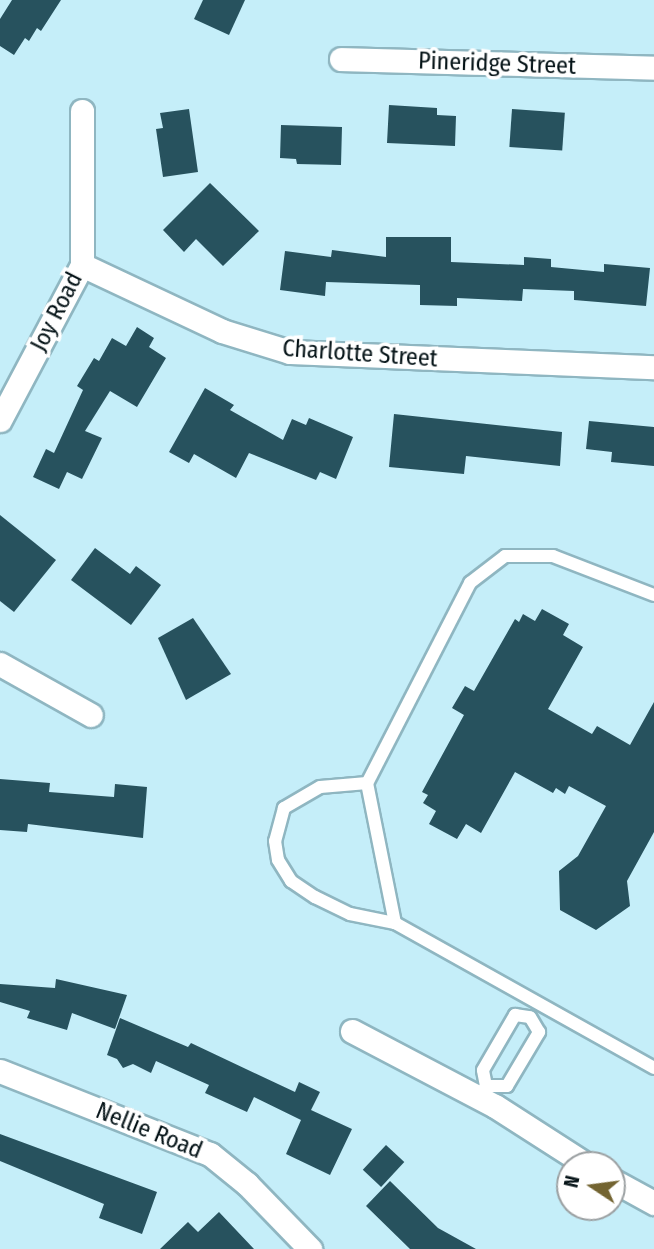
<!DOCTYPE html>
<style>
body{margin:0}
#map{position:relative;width:654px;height:1249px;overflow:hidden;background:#c5eef9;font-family:"Fira Sans Condensed",sans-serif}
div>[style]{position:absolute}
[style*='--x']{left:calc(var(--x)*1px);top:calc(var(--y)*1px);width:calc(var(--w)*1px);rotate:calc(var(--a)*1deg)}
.building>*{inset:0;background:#27525e;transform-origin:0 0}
.roads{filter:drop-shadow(2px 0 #8fb6c1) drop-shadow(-2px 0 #8fb6c1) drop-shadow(0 2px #8fb6c1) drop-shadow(0 -2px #8fb6c1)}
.lane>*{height:12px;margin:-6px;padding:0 6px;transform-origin:6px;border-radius:6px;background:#fff}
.street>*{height:23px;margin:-11.5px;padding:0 11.5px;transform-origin:11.5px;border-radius:11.5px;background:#fff}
span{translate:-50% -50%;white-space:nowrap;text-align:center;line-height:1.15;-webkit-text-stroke:7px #fff;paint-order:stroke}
.street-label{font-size:24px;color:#041216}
.north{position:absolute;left:556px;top:1151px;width:70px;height:70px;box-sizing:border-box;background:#fff;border:2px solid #9ba0a2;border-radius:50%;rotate:283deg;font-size:19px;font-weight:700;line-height:28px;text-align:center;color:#041216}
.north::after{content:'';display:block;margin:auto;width:24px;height:32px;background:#736431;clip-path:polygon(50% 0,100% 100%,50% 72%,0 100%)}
</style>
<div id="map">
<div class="building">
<div style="clip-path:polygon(12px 0,61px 0,41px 31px,37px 28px,29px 41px,25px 38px,14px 55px,0 46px,0 19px)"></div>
<div style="clip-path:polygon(203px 0,245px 0,229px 35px,194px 19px)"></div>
<div style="clip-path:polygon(389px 105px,437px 108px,437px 115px,456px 116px,455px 146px,387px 143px)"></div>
<div style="clip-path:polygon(189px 109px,198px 172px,163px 177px,156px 129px,163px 128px,160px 113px)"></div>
<div style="left:512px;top:109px;width:53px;height:38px;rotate:4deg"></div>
<div style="clip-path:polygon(281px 125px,342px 127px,341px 165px,297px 164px,296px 159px,280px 158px)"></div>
<div style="clip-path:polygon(210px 183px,259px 231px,223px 266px,196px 239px,184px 252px,163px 230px)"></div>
<div style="clip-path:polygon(386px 237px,451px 237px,451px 262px,524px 265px,524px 257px,551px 259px,551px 267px,604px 272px,604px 264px,650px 268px,646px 306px,574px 300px,574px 291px,523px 289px,522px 301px,457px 298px,457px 306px,420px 305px,420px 285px,326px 282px,325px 296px,280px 290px,285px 251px,331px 257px,332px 250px,386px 257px)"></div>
<div style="clip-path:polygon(137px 327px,154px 338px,149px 347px,166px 358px,137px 407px,110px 391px,85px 431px,102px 438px,82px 479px,67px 472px,59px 489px,33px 477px,46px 449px,54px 453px,83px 390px,77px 386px,94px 358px,99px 361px,112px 338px,126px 346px)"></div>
<div style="clip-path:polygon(205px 388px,234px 405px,230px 410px,283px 440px,292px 419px,306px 425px,309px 418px,353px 437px,336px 479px,320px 472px,316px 480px,249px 453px,236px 478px,194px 454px,189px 463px,169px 452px)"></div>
<div style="clip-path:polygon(394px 414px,562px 432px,560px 466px,466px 456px,464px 474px,389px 467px)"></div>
<div style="clip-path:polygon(589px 421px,654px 427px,654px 466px,611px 462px,612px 452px,586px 449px)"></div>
<div style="clip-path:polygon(0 515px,56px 560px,14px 612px,0 601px)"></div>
<div style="clip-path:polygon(95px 548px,130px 574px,136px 566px,161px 585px,131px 625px,71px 580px)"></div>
<div style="clip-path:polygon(542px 609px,569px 624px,563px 635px,583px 647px,548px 709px,592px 734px,597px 726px,630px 745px,654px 702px,654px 832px,627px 881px,630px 906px,596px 930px,560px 910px,559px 871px,578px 856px,606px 806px,569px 786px,565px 794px,556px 788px,553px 793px,515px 772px,481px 833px,466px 824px,457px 839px,429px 824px,436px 811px,423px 803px,428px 795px,422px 792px,464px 715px,452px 708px,465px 686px,474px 691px,515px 619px,519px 622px,523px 614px,535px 621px)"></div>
<div style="clip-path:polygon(193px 618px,231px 674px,186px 700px,158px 638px)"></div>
<div style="clip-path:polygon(0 779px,50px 783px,49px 792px,114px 797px,115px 784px,147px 787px,143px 838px,28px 824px,27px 832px,0 830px)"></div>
<div style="clip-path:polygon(56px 979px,127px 995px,115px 1029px,72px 1013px,67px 1030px,27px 1018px,30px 1011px,0 1002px,0 984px,55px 988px)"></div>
<div style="clip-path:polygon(120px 1018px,188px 1047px,191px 1043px,295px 1092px,299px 1082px,320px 1092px,311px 1110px,352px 1129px,330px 1175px,286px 1154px,301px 1120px,254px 1097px,247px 1112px,205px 1093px,209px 1085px,156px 1061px,151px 1073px,133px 1064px,123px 1068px,117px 1059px,107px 1055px)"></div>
<div style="clip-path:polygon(0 1134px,157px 1192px,142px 1234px,99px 1218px,104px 1204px,0 1161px)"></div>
<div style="left:386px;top:1145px;width:25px;height:34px;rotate:43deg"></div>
<div style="clip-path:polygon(390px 1181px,438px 1228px,476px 1249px,410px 1249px,366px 1206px)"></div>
<div style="clip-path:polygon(219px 1212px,254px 1249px,160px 1249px,188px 1222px,198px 1232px)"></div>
</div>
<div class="roads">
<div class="lane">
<div style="--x:654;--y:595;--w:108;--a:-158.9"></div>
<div style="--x:553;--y:556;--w:48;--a:180"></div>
<div style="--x:505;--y:556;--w:44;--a:142.4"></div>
<div style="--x:470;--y:583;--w:225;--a:117.2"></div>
<div style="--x:367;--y:783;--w:143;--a:78.7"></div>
<div style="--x:395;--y:923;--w:297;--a:29.2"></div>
<div style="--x:367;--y:783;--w:47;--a:175.1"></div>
<div style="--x:320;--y:787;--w:42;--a:149.7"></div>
<div style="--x:284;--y:808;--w:34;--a:105"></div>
<div style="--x:275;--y:841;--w:19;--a:81"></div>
<div style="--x:278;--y:860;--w:25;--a:58"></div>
<div style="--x:291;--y:881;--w:29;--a:34"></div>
<div style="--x:315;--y:897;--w:39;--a:26"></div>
<div style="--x:350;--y:914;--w:46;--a:11.3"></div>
<div style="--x:486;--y:1086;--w:21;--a:0"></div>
<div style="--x:507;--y:1086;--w:63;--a:-59.3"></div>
<div style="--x:539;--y:1032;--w:17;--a:-121"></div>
<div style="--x:479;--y:1098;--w:14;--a:-60"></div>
<div style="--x:486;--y:1086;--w:16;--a:-101"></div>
<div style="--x:483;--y:1070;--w:64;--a:-59.8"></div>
<div style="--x:515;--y:1015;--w:15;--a:8"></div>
</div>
<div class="street">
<div style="--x:341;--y:59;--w:313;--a:1.6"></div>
<div style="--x:82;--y:265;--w:155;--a:25.2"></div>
<div style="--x:222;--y:331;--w:71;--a:17.2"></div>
<div style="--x:290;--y:352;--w:364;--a:2.4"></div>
<div style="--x:0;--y:420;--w:175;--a:-62.1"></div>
<div style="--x:82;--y:265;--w:154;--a:-90"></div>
<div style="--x:0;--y:664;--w:104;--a:29.3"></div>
<div style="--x:352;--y:1031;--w:161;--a:27.7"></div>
<div style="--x:495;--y:1106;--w:109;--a:32.7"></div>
<div style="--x:0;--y:1071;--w:226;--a:21.6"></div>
<div style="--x:210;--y:1154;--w:48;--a:39"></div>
<div style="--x:247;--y:1184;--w:91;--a:45.9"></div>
<div style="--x:612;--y:1180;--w:48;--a:28.7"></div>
</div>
</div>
<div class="street-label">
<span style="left:497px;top:64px;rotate:2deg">Pineridge Street</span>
<span style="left:57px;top:312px;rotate:-63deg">Joy Road</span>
<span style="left:360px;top:354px;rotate:4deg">Charlotte Street</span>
<span style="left:149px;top:1131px;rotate:22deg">Nellie Road</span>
</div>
<div class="north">N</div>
</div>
